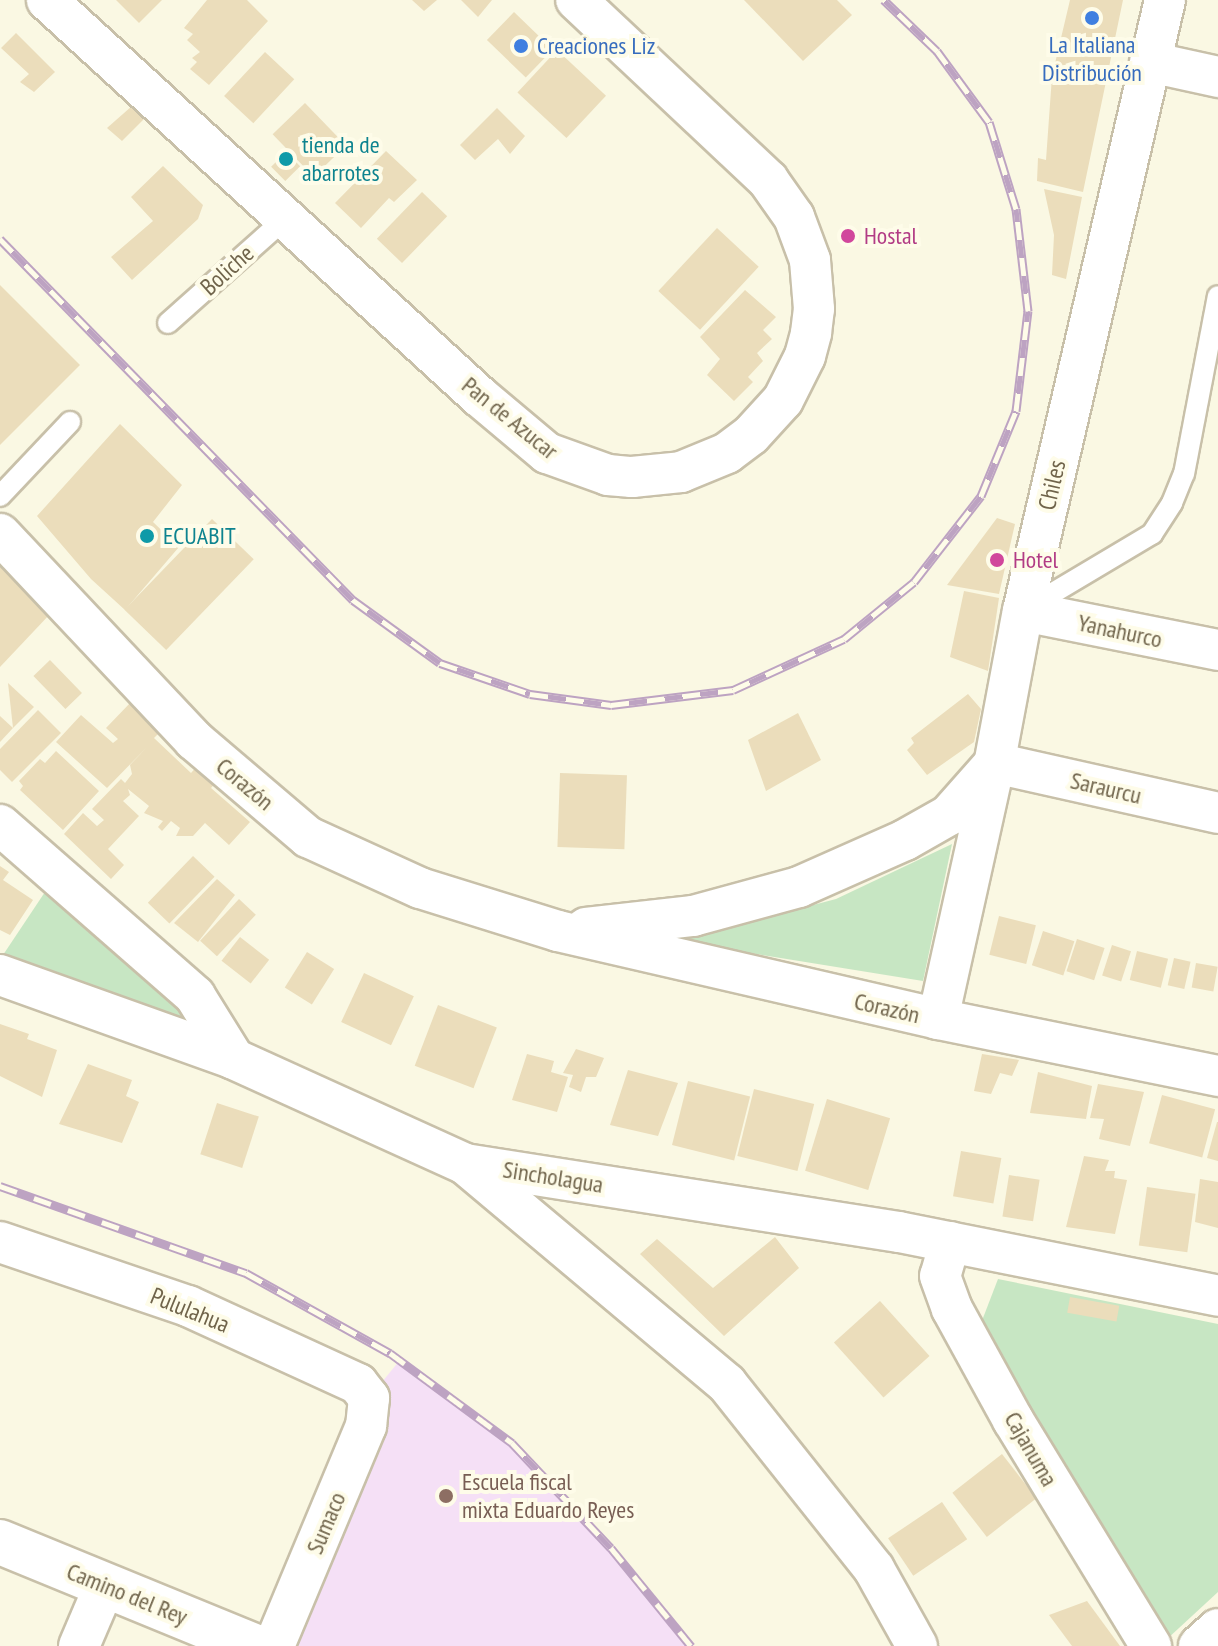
<!DOCTYPE html>
<meta charset="utf-8">
<style>
body{margin:0}
#map{position:relative;width:1218px;height:1646px;overflow:hidden;background:#faf8e3;font-family:"PT Sans Narrow",sans-serif}
div>[style]{position:absolute}
[style*='--x']{left:calc(var(--x)*1px);top:calc(var(--y)*1px);width:calc(var(--w)*1px);rotate:calc(var(--a)*1deg)}
.education>*{inset:0;background:#f5e0f6}
.green>*{inset:0;background:#c7e6c3}
.building>*{inset:0;background:#ebddbb;transform-origin:0 0}
.roads{filter:drop-shadow(2px 0 #c8c0a9) drop-shadow(-2px 0 #c8c0a9) drop-shadow(0 2px #c8c0a9) drop-shadow(0 -2px #c8c0a9)}
.service>*{height:20px;margin:-10px;padding:0 10px;transform-origin:10px;border-radius:10px;background:#fff}
.minor>*{height:40px;margin:-20px;padding:0 20px;transform-origin:20px;border-radius:20px;background:#fff}
.tertiary>*{height:44px;margin:-22px;padding:0 22px;transform-origin:22px;border-radius:22px;background:#fff}
.rail>*{height:9px;margin-top:-4.5px;transform-origin:0;background:repeating-linear-gradient(90deg,#fefce9 0 18px,#bda3c2 0 36px);box-sizing:border-box;border-block:2px solid #bda3c2}
.dots>*{width:22px;height:22px;translate:-50% -50%;box-sizing:border-box;border:4px solid #fefce9;border-radius:50%}
span{translate:-50% -50%;white-space:nowrap;text-align:center;line-height:1.15;-webkit-text-stroke:8px #fefce9;paint-order:stroke}
.shop-label{font-size:24px;color:#366cbe}
.left{translate:0 -50%;text-align:left}
.culture-label{font-size:24px;color:#0d838f}
.hotel-label{font-size:24px;color:#b23c85}
.street-label{font-size:24px;color:#70644b}
.education-label{font-size:24px;color:#785e54}
</style>
<div id="map">
<div class="education">
<div style="clip-path:polygon(400px 1360px,512px 1444px,611px 1548px,691px 1646px,274px 1646px,369px 1398px)"></div>
</div>
<div class="green">
<div style="clip-path:polygon(952px 844px,923px 981px,676px 941px,836px 899px)"></div>
<div style="clip-path:polygon(49px 886px,191px 1006px,181px 1018px,3px 955px)"></div>
<div style="clip-path:polygon(998px 1279px,1218px 1324px,1218px 1592px,1166px 1640px,978px 1331px)"></div>
</div>
<div class="building">
<div style="clip-path:polygon(116px 0,162px 0,139px 23px)"></div>
<div style="clip-path:polygon(207px 0,247px 0,268px 21px,209px 85px,190px 69px,197px 62px,192px 58px,200px 52px,187px 40px,193px 34px,184px 28px)"></div>
<div style="clip-path:polygon(412px 0,437px 0,424px 11px)"></div>
<div style="clip-path:polygon(461px 0,492px 0,478px 17px)"></div>
<div style="clip-path:polygon(744px 0,837px 0,852px 15px,803px 61px)"></div>
<div style="clip-path:polygon(1070px 0,1123px 0,1083px 192px,1037px 181px,1038px 158px,1046px 160px,1052px 76px)"></div>
<div style="left:514px;top:12px;width:54px;height:39px;rotate:44deg"></div>
<div style="clip-path:polygon(16px 33px,55px 72px,34px 92px,20px 82px,29px 74px,1px 48px)"></div>
<div style="left:557px;top:50px;width:67px;height:58px;rotate:43deg"></div>
<div style="left:265px;top:52px;width:40px;height:60px;rotate:43deg"></div>
<div style="left:305px;top:103px;width:59px;height:45px;rotate:46deg"></div>
<div style="clip-path:polygon(132px 106px,144px 119px,122px 141px,107px 128px)"></div>
<div style="clip-path:polygon(497px 108px,525px 136px,510px 154px,498px 139px,475px 160px,460px 145px)"></div>
<div style="clip-path:polygon(386px 151px,417px 180px,394px 202px,389px 198px,361px 228px,335px 203px)"></div>
<div style="left:286px;top:152px;width:20px;height:21px;rotate:45deg"></div>
<div style="clip-path:polygon(163px 166px,203px 205px,198px 219px,132px 280px,111px 257px,153px 221px,131px 197px)"></div>
<div style="clip-path:polygon(1044px 189px,1082px 197px,1066px 279px,1052px 275px,1054px 235px)"></div>
<div style="left:422px;top:192px;width:35px;height:65px;rotate:44deg"></div>
<div style="left:717px;top:228px;width:57px;height:86px;rotate:43deg"></div>
<div style="clip-path:polygon(0 285px,80px 365px,0 445px)"></div>
<div style="clip-path:polygon(745px 290px,776px 317px,763px 330px,772px 339px,757px 353px,763px 361px,748px 377px,753px 382px,734px 401px,707px 375px,720px 359px,700px 337px)"></div>
<div style="clip-path:polygon(120px 424px,182px 485px,153px 522px,179px 547px,125px 610px,91px 579px,37px 516px)"></div>
<div style="clip-path:polygon(997px 518px,1015px 524px,999px 594px,947px 585px)"></div>
<div style="left:212px;top:519px;width:58px;height:126px;rotate:44deg"></div>
<div style="clip-path:polygon(0 564px,51px 613px,0 667px)"></div>
<div style="clip-path:polygon(964px 591px,999px 598px,988px 671px,950px 657px)"></div>
<div style="left:50px;top:660px;width:46px;height:23px;rotate:46deg"></div>
<div style="clip-path:polygon(8px 683px,34px 707px,13px 728px)"></div>
<div style="clip-path:polygon(968px 694px,981px 709px,974px 742px,927px 775px,907px 750px,914px 743px,911px 738px)"></div>
<div style="clip-path:polygon(132px 701px,162px 730px,154px 738px,191px 773px,206px 756px,224px 773px,211px 788px,250px 822px,229px 845px,205px 823px,193px 836px,176px 836px,180px 828px,171px 821px,162px 831px,158px 827px,163px 821px,144px 813px,149px 806px,128px 789px,130px 795px,123px 801px,139px 816px,108px 849px,124px 865px,111px 879px,64px 834px,83px 813px,97px 826px,104px 820px,92px 809px,121px 779px,125px 783px,132px 774px,130px 765px,147px 747px,107px 788px,56px 742px,81px 715px,113px 743px,118px 739px,106px 728px)"></div>
<div style="clip-path:polygon(38px 710px,61px 733px,12px 782px,0 770px,0 749px)"></div>
<div style="clip-path:polygon(798px 713px,821px 760px,766px 791px,748px 740px)"></div>
<div style="clip-path:polygon(0 716px,13px 728px,0 742px)"></div>
<div style="clip-path:polygon(56px 751px,99px 791px,63px 830px,20px 790px,23px 786px,19px 781px,40px 759px,45px 763px)"></div>
<div style="left:560px;top:773px;width:67px;height:74px;rotate:2deg"></div>
<div style="left:193px;top:856px;width:30px;height:65px;rotate:44deg"></div>
<div style="clip-path:polygon(0 866px,9px 872px,3px 880px,33px 900px,10px 935px,0 930px)"></div>
<div style="clip-path:polygon(217px 879px,235px 895px,198px 942px,174px 923px)"></div>
<div style="left:239px;top:899px;width:23px;height:57px;rotate:43deg"></div>
<div style="left:999px;top:916px;width:38px;height:40px;rotate:14deg"></div>
<div style="left:1043px;top:931px;width:33px;height:36px;rotate:18deg"></div>
<div style="left:240px;top:937px;width:37px;height:30px;rotate:38deg"></div>
<div style="left:1077px;top:939px;width:29px;height:34px;rotate:18deg"></div>
<div style="left:1112px;top:945px;width:20px;height:32px;rotate:18deg"></div>
<div style="left:1137px;top:951px;width:32px;height:30px;rotate:14deg"></div>
<div style="left:307px;top:952px;width:32px;height:42px;rotate:32deg"></div>
<div style="left:1174px;top:958px;width:17px;height:28px;rotate:13deg"></div>
<div style="left:1196px;top:963px;width:22px;height:25px;rotate:10deg"></div>
<div style="left:364px;top:973px;width:55px;height:54px;rotate:25deg"></div>
<div style="left:438px;top:1005px;width:63px;height:65px;rotate:21deg"></div>
<div style="clip-path:polygon(0 1024px,29px 1034px,27px 1039px,57px 1050px,42px 1097px,0 1076px)"></div>
<div style="clip-path:polygon(576px 1049px,604px 1058px,596px 1077px,586px 1077px,581px 1092px,569px 1087px,573px 1075px,563px 1073px)"></div>
<div style="clip-path:polygon(527px 1054px,554px 1061px,551px 1072px,568px 1077px,557px 1112px,512px 1100px)"></div>
<div style="clip-path:polygon(982px 1054px,1019px 1060px,1012px 1076px,1000px 1073px,991px 1094px,974px 1091px)"></div>
<div style="clip-path:polygon(88px 1064px,132px 1080px,126px 1096px,139px 1102px,122px 1143px,59px 1124px)"></div>
<div style="clip-path:polygon(628px 1070px,678px 1083px,658px 1136px,610px 1125px)"></div>
<div style="clip-path:polygon(1038px 1072px,1092px 1086px,1086px 1119px,1030px 1113px)"></div>
<div style="left:688px;top:1081px;width:64px;height:66px;rotate:14deg"></div>
<div style="clip-path:polygon(1098px 1084px,1144px 1092px,1130px 1146px,1099px 1139px,1104px 1119px,1090px 1118px)"></div>
<div style="left:754px;top:1089px;width:62px;height:69px;rotate:14deg"></div>
<div style="left:1162px;top:1095px;width:55px;height:50px;rotate:15deg"></div>
<div style="left:827px;top:1099px;width:66px;height:75px;rotate:17deg"></div>
<div style="left:217px;top:1103px;width:44px;height:54px;rotate:18deg"></div>
<div style="clip-path:polygon(1217px 1122px,1218px 1122px,1218px 1161px,1207px 1158px)"></div>
<div style="left:961px;top:1151px;width:41px;height:46px;rotate:10deg"></div>
<div style="clip-path:polygon(1084px 1156px,1109px 1160px,1105px 1171px,1115px 1171px,1114px 1178px,1127px 1180px,1115px 1234px,1066px 1227px)"></div>
<div style="left:1009px;top:1175px;width:31px;height:42px;rotate:9deg"></div>
<div style="clip-path:polygon(1200px 1179px,1218px 1182px,1218px 1228px,1195px 1222px)"></div>
<div style="left:1147px;top:1187px;width:49px;height:59px;rotate:8deg"></div>
<div style="clip-path:polygon(775px 1237px,799px 1268px,724px 1336px,640px 1254px,657px 1239px,713px 1288px)"></div>
<div style="left:1070px;top:1297px;width:50px;height:16px;rotate:10deg"></div>
<div style="left:880px;top:1301px;width:74px;height:62px;rotate:48deg"></div>
<div style="left:1002px;top:1454px;width:56px;height:63px;rotate:52deg"></div>
<div style="left:942px;top:1502px;width:45px;height:65px;rotate:56deg"></div>
<div style="clip-path:polygon(1087px 1601px,1120px 1646px,1072px 1646px,1049px 1615px)"></div>
</div>
<div class="roads">
<div class="service">
<div style="--x:168;--y:323;--w:158;--a:-41.7"></div>
<div style="--x:0;--y:496;--w:102;--a:-46.6"></div>
<div style="--x:1026;--y:609;--w:147;--a:-30.8"></div>
<div style="--x:1152;--y:534;--w:37;--a:-57"></div>
<div style="--x:1172;--y:503;--w:31;--a:-68"></div>
<div style="--x:1184;--y:474;--w:181;--a:-79.2"></div>
</div>
<div class="minor">
<div style="--x:47;--y:0;--w:586;--a:42.51"></div>
<div style="--x:479;--y:396;--w:89;--a:40"></div>
<div style="--x:547;--y:453;--w:65;--a:19.8"></div>
<div style="--x:608;--y:475;--w:24;--a:5"></div>
<div style="--x:632;--y:477;--w:49;--a:-5.8"></div>
<div style="--x:681;--y:472;--w:50;--a:-22.4"></div>
<div style="--x:727;--y:453;--w:30;--a:-37"></div>
<div style="--x:751;--y:435;--w:47;--a:-47.6"></div>
<div style="--x:783;--y:400;--w:49;--a:-63.4"></div>
<div style="--x:805;--y:356;--w:24;--a:-75"></div>
<div style="--x:811;--y:333;--w:24;--a:-83"></div>
<div style="--x:814;--y:309;--w:49;--a:-94.7"></div>
<div style="--x:810;--y:260;--w:46;--a:-110.4"></div>
<div style="--x:794;--y:217;--w:45;--a:-125.1"></div>
<div style="--x:768;--y:180;--w:263;--a:-136.8"></div>
<div style="--x:1150;--y:62;--w:70;--a:12.4"></div>
<div style="--x:0;--y:534;--w:283;--a:46.7"></div>
<div style="--x:194;--y:740;--w:150;--a:40.4"></div>
<div style="--x:308;--y:837;--w:123;--a:24.5"></div>
<div style="--x:420;--y:888;--w:145;--a:17.3"></div>
<div style="--x:558;--y:931;--w:390;--a:13"></div>
<div style="--x:938;--y:1019;--w:286;--a:11.5"></div>
<div style="--x:1023;--y:611;--w:199;--a:11.3"></div>
<div style="--x:0;--y:825;--w:259;--a:41.2"></div>
<div style="--x:195;--y:996;--w:74;--a:58.2"></div>
<div style="--x:586;--y:928;--w:108;--a:-6.4"></div>
<div style="--x:693;--y:916;--w:110;--a:-15.3"></div>
<div style="--x:799;--y:887;--w:116;--a:-23.9"></div>
<div style="--x:905;--y:840;--w:51;--a:-29.6"></div>
<div style="--x:949;--y:815;--w:69;--a:-48.5"></div>
<div style="--x:995;--y:763;--w:229;--a:12.6"></div>
<div style="--x:0;--y:975;--w:249;--a:19.7"></div>
<div style="--x:234;--y:1059;--w:254;--a:24.4"></div>
<div style="--x:465;--y:1164;--w:439;--a:8.9"></div>
<div style="--x:899;--y:1232;--w:325;--a:11.3"></div>
<div style="--x:938;--y:1019;--w:249;--a:-77.5"></div>
<div style="--x:992;--y:776;--w:168;--a:-79.4"></div>
<div style="--x:1023;--y:611;--w:627;--a:-76.92"></div>
<div style="--x:465;--y:1164;--w:342;--a:40"></div>
<div style="--x:727;--y:1384;--w:236;--a:51.5"></div>
<div style="--x:874;--y:1569;--w:88;--a:60.8"></div>
<div style="--x:0;--y:1242;--w:199;--a:18.8"></div>
<div style="--x:188;--y:1306;--w:187;--a:24.6"></div>
<div style="--x:358;--y:1384;--w:18;--a:52"></div>
<div style="--x:369;--y:1398;--w:28;--a:96"></div>
<div style="--x:366;--y:1426;--w:238;--a:112.7"></div>
<div style="--x:950;--y:1242;--w:35;--a:106"></div>
<div style="--x:940;--y:1276;--w:35;--a:70"></div>
<div style="--x:952;--y:1309;--w:127;--a:61.2"></div>
<div style="--x:1013;--y:1420;--w:265;--a:58.6"></div>
<div style="--x:79;--y:1646;--w:66;--a:-66.9"></div>
<div style="--x:1199;--y:1646;--w:25;--a:-42"></div>
</div>
<div class="tertiary">
<div style="--x:0;--y:1542;--w:274;--a:22.3"></div>
</div>
</div>
<div class="rail">
<div style="--x:0;--y:239;--w:505;--a:45.64"></div>
<div style="--x:353;--y:600;--w:107;--a:35.9"></div>
<div style="--x:440;--y:663;--w:95;--a:19"></div>
<div style="--x:530;--y:694;--w:82;--a:7.7"></div>
<div style="--x:611;--y:705;--w:123;--a:-7"></div>
<div style="--x:733;--y:690;--w:122;--a:-24.7"></div>
<div style="--x:844;--y:639;--w:90;--a:-39.2"></div>
<div style="--x:914;--y:582;--w:109;--a:-52.1"></div>
<div style="--x:981;--y:496;--w:92;--a:-67.6"></div>
<div style="--x:1016;--y:411;--w:101;--a:-83.2"></div>
<div style="--x:1028;--y:311;--w:103;--a:-96.7"></div>
<div style="--x:1016;--y:209;--w:91;--a:-107.2"></div>
<div style="--x:989;--y:122;--w:88;--a:-126.2"></div>
<div style="--x:937;--y:51;--w:74;--a:-136.1"></div>
<div style="--x:0;--y:1186;--w:261;--a:19.5"></div>
<div style="--x:246;--y:1273;--w:165;--a:29.1"></div>
<div style="--x:390;--y:1353;--w:152;--a:36.4"></div>
<div style="--x:512;--y:1443;--w:144;--a:46.7"></div>
<div style="--x:611;--y:1548;--w:127;--a:50.8"></div>
</div>
<div class="dots">
<div style="left:1092px;top:18px;background:#3f7fe0"></div>
<div style="left:521px;top:46px;background:#3f7fe0"></div>
<div style="left:286px;top:159px;background:#0f9aa8"></div>
<div style="left:848px;top:236px;background:#d1479c"></div>
<div style="left:147px;top:536px;background:#0f9aa8"></div>
<div style="left:997px;top:560px;background:#d1479c"></div>
<div style="left:446px;top:1496px;background:#8d6e63"></div>
</div>
<div class="shop-label">
<span style="left:1092px;top:59px">La Italiana<br>Distribución</span>
<span class="left" style="left:537px;top:46px">Creaciones Liz</span>
</div>
<div class="culture-label">
<span class="left" style="left:302px;top:159px">tienda de<br>abarrotes</span>
<span class="left" style="left:163px;top:536px">ECUABIT</span>
</div>
<div class="hotel-label">
<span class="left" style="left:864px;top:236px">Hostal</span>
<span class="left" style="left:1013px;top:560px">Hotel</span>
</div>
<div class="street-label">
<span style="left:227px;top:270px;rotate:-42deg">Boliche</span>
<span style="left:510px;top:418px;rotate:39deg">Pan de Azucar</span>
<span style="left:1052px;top:485px;rotate:-77deg">Chiles</span>
<span style="left:1120px;top:631px;rotate:12deg">Yanahurco</span>
<span style="left:245px;top:784px;rotate:40deg">Corazón</span>
<span style="left:1106px;top:788px;rotate:13deg">Saraurcu</span>
<span style="left:887px;top:1008px;rotate:13deg">Corazón</span>
<span style="left:553px;top:1177px;rotate:9deg">Sincholagua</span>
<span style="left:190px;top:1310px;rotate:22deg">Pululahua</span>
<span style="left:1031px;top:1449px;rotate:60deg">Cajanuma</span>
<span style="left:326px;top:1523px;rotate:-67deg">Sumaco</span>
<span style="left:127px;top:1594px;rotate:22deg">Camino del Rey</span>
</div>
<div class="education-label">
<span class="left" style="left:462px;top:1496px">Escuela fiscal<br>mixta Eduardo Reyes</span>
</div>
</div>
